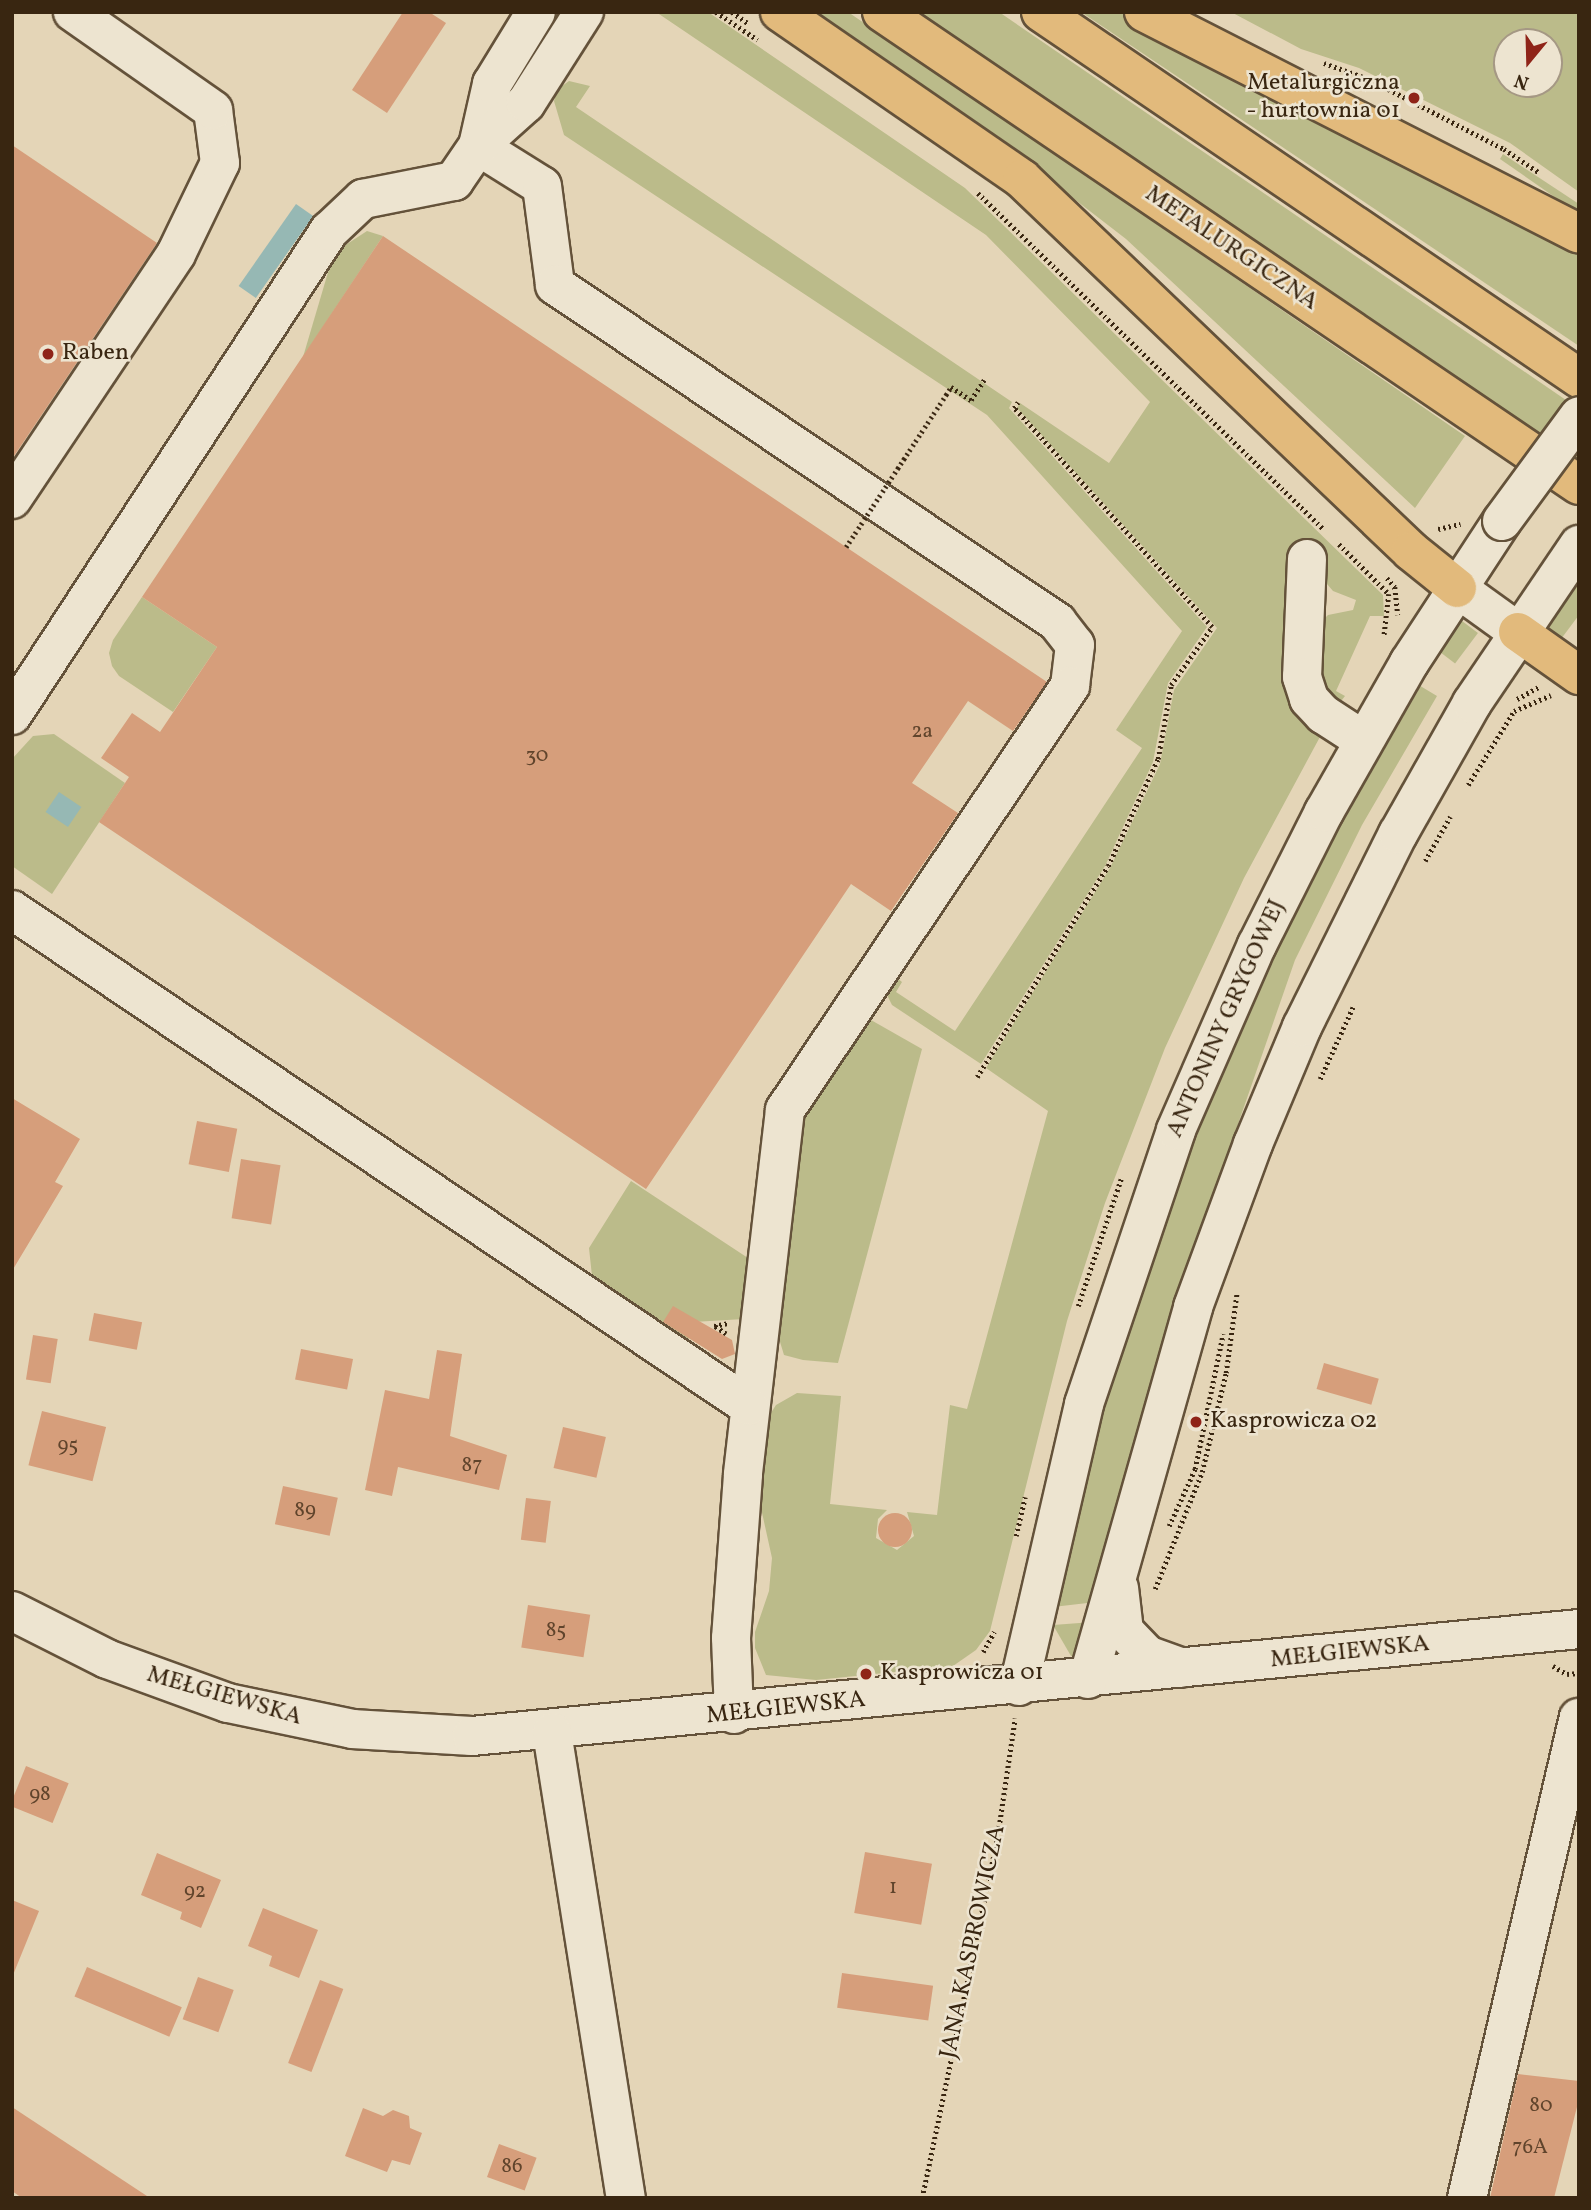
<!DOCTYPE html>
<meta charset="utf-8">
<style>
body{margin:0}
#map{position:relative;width:1591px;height:2210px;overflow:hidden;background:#e4d5b7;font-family:Vollkorn,serif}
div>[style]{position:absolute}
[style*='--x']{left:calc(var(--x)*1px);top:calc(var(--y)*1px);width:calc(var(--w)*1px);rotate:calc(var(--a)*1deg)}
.green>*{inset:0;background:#bbbb8a;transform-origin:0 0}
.water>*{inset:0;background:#96b8b4;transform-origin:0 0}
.building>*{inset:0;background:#d69e7b;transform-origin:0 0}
.round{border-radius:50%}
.path>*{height:4.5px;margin-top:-2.25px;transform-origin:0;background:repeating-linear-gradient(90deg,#392611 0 2px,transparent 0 5.5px)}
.roads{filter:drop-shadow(2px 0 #64523a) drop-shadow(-2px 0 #64523a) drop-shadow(0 2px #64523a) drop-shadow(0 -2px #64523a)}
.minor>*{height:38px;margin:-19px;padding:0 19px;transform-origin:19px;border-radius:19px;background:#ede4d0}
.major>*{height:38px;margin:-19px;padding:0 19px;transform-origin:19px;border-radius:19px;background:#e2ba7c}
.path-bridge>*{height:4.5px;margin-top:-2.25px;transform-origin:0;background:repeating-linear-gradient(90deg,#392611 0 2px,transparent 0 5.5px)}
.bridges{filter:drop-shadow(2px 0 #64523a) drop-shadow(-2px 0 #64523a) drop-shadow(0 2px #64523a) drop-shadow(0 -2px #64523a)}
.minor-bridge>*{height:38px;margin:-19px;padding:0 19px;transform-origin:19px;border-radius:19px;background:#ede4d0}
.dots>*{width:19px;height:19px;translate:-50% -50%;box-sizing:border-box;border:4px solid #ede4d0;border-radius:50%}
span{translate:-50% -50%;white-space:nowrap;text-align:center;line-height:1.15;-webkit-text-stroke:5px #ede4d0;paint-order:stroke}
.number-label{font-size:21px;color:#60442c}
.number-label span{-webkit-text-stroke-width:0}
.poi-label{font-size:24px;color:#392611}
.right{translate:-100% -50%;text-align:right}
.left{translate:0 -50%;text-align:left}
.street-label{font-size:24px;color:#392611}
.frame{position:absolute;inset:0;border:14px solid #392611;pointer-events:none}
.north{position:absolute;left:1493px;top:28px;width:70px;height:70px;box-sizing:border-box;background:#ede4d0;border:2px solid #a59884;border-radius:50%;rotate:199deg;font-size:19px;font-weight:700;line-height:28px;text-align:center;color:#392611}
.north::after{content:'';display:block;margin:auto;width:24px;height:32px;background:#8f2418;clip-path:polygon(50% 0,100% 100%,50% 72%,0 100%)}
</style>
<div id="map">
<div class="green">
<div style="clip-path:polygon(656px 12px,708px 12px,965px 188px,1383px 595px,1384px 616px,1370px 616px,1336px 691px,1345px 696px,1338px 705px,1321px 696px,1320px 623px,1328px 615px,1353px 610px,1356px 600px,1333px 591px,1315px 570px,1321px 735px,1244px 878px,1165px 1048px,1105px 1203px,1067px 1321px,990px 1631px,976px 1650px,953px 1666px,816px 1680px,766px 1675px,755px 1648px,755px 1632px,769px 1591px,772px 1558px,759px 1499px,769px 1416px,776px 1405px,797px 1393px,841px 1396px,830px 1504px,887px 1510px,878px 1519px,876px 1538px,897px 1550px,914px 1536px,907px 1512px,937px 1515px,950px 1405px,967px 1409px,1048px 1111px,986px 1068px,1110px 868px,1160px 764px,1174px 690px,1217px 628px,1017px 408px,1020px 403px,1109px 463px,1150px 402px,986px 235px)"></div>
<div style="clip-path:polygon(816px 12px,848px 12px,1465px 436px,1415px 508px,1126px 239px,976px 123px)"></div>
<div style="clip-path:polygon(908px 12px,999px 12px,1579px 409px,1579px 467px)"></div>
<div style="clip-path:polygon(1081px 12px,1119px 12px,1579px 255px,1579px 346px)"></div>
<div style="clip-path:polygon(evenodd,1231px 12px,1579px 12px,1579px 192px,1510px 143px,1359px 68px,1301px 49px,1231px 12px,1507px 42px,1549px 42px,1549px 84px,1507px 84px,1507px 42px)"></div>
<div style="clip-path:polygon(569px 81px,590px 86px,576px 107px,1012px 402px,1009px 408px,1207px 627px,1168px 683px,1153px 762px,1105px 866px,981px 1064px,892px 1005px,884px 989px,891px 973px,902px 982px,896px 992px,955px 1031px,1142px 748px,1116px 730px,1182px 631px,987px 415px,564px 135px,554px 101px,558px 89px)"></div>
<div style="clip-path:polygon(1503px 154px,1579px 204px,1579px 214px,1500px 159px)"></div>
<div style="clip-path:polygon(367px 231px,383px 236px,303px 357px,329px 269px,341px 248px)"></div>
<div style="clip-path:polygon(1579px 578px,1579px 615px,1561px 639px,1543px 626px)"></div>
<div style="clip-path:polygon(142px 597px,217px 647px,173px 712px,119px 676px,112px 666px,109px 653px,113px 640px)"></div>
<div style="left:1458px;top:618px;width:25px;height:38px;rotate:37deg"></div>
<div style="clip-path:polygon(1417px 684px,1437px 696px,1362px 825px,1295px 960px,1173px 1311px,1096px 1602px,1053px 1607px,1089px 1452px,1173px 1178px,1273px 944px)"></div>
<div style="clip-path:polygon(54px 734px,125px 783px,52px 894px,12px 866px,12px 759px,33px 736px)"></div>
<div style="clip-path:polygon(871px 1020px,922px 1049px,838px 1363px,803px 1360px,784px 1355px,777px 1332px,800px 1126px,806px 1104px,859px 1022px)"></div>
<div style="clip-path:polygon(631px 1181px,748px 1258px,744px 1319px,693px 1322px,688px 1341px,600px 1288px,592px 1276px,589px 1248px)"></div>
<div style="clip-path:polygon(1093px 1622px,1076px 1656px,1071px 1656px,1053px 1625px)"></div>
</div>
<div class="water">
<div style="left:296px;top:204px;width:21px;height:100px;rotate:35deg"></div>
<div style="left:59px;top:792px;width:27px;height:24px;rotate:34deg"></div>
</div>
<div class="building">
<div style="clip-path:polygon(403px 12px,429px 12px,446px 23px,387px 113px,352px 90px)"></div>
<div style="clip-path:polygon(12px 145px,157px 243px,12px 459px)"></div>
<div style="clip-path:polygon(383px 236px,1047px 682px,1013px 731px,968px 701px,912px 783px,958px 813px,891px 911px,851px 884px,646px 1189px,99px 822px,129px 777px,101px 758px,132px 713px,160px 732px,217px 647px,142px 597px)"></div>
<div style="clip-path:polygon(12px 1098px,80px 1139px,55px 1182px,63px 1186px,12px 1271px)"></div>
<div style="left:197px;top:1121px;width:41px;height:44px;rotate:11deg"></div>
<div style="left:241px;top:1159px;width:40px;height:60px;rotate:9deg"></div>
<div style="clip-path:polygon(673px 1306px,732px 1340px,735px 1354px,722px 1359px,663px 1322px)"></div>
<div style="left:94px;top:1313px;width:49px;height:28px;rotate:11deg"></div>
<div style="left:33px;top:1335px;width:25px;height:45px;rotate:9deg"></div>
<div style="left:301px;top:1349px;width:53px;height:31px;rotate:11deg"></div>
<div style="clip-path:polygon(437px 1350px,462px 1354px,450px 1436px,507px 1455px,499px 1490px,398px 1467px,392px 1496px,365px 1490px,385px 1390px,429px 1399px)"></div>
<div style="left:1324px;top:1363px;width:57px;height:27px;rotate:16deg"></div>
<div style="left:42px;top:1411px;width:66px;height:56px;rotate:14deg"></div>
<div style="left:563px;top:1427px;width:44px;height:42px;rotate:13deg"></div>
<div style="left:283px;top:1486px;width:56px;height:39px;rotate:12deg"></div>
<div style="left:526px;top:1498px;width:25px;height:42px;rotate:7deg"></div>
<div class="round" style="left:878px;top:1513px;width:34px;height:34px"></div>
<div style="left:528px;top:1605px;width:63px;height:43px;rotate:9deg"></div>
<div style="left:26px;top:1766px;width:46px;height:43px;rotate:22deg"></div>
<div style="left:865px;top:1852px;width:68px;height:62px;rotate:10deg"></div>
<div style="clip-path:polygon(157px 1853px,221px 1880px,201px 1928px,180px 1919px,182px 1912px,141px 1895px)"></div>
<div style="clip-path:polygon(12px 1900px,39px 1911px,13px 1975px,12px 1975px)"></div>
<div style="clip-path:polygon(263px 1908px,318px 1930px,299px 1978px,269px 1966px,272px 1956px,248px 1946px)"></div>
<div style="left:87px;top:1967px;width:103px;height:32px;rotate:23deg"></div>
<div style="left:842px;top:1973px;width:92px;height:35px;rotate:8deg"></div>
<div style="left:198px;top:1977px;width:38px;height:45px;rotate:20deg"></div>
<div style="left:320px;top:1980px;width:25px;height:89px;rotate:21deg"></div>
<div style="clip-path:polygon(1518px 2074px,1579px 2081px,1579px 2099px,1554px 2198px,1490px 2198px)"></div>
<div style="clip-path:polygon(12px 2107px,150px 2198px,22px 2198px,12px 2191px)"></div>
<div style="clip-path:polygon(363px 2108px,383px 2116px,393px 2110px,409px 2116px,410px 2128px,422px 2133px,410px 2165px,392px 2160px,387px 2172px,345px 2156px)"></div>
<div style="left:499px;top:2144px;width:40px;height:35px;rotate:20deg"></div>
</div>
<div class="path">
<div style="--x:716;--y:12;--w:50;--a:33.7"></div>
<div style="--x:732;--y:12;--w:19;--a:35"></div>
<div style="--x:1324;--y:63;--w:48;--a:19.6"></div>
<div style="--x:1369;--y:79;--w:152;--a:27.4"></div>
<div style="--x:1504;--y:149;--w:43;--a:33.7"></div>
<div style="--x:978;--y:193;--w:481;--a:44.2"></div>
<div style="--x:951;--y:387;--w:24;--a:33"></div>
<div style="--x:971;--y:400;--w:24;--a:-57"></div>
<div style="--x:1438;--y:529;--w:23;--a:-13"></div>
<div style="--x:1339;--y:544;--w:71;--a:45"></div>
<div style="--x:1389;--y:594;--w:43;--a:96.6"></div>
<div style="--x:1387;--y:578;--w:12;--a:48"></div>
<div style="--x:1395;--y:587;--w:28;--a:84"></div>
<div style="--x:1517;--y:699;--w:26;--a:-29"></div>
<div style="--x:1468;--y:785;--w:87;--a:-58.1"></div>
<div style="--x:1514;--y:711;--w:40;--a:-23.4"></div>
<div style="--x:1425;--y:861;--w:51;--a:-60.4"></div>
<div style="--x:977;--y:1077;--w:248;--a:-58.2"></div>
<div style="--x:1108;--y:866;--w:118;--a:-65"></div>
<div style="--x:1158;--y:759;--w:75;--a:-80"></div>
<div style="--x:1171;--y:685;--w:71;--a:-54.7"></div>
<div style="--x:1212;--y:627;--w:295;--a:-132.1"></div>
<div style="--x:1014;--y:408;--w:7;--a:-56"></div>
<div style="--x:1320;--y:1079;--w:79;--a:-65.4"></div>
<div style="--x:1078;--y:1306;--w:134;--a:-71.3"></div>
<div style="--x:726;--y:1334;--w:14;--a:-146"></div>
<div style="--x:714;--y:1326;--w:14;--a:-12"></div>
<div style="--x:1169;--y:1526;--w:63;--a:-65.5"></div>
<div style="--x:1195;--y:1469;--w:138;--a:-78.3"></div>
<div style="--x:1016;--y:1536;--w:40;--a:-77"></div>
<div style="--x:1155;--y:1589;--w:126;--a:-68.1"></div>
<div style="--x:1202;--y:1472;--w:102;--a:-76.4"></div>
<div style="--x:1226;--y:1373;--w:82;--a:-82.3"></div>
<div style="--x:983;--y:1652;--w:23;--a:-61"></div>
<div style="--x:1553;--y:1666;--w:16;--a:30"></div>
<div style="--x:1567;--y:1674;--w:12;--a:-5"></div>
<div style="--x:922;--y:2198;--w:373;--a:-78.2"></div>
<div style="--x:998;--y:1833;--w:116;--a:-81.6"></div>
</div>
<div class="roads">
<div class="minor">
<div style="--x:478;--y:146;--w:75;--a:32"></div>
<div style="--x:542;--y:186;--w:100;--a:82.5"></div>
<div style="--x:555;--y:285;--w:605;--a:33.87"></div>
<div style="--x:1057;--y:622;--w:29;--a:52"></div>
<div style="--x:1075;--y:645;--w:41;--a:97"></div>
<div style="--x:1070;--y:686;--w:511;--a:123.91"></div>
<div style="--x:785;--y:1110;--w:367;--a:96.6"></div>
<div style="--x:743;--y:1475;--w:163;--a:94.2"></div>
<div style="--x:731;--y:1638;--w:76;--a:87.7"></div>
<div style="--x:478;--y:146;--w:64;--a:-77.3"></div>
<div style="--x:492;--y:84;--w:84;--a:-58.6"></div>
<div style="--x:12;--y:499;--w:295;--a:-56.2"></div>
<div style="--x:176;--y:254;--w:101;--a:-64.2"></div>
<div style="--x:220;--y:163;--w:53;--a:-97.5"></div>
<div style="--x:213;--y:110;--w:171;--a:-145"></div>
<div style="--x:1307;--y:559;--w:118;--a:92.4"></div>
<div style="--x:1302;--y:677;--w:23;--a:72"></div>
<div style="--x:1309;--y:699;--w:21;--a:47"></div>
<div style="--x:1323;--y:714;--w:48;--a:33"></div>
<div style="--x:1457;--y:588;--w:75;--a:35.8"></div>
<div style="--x:12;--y:715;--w:579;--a:-56.78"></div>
<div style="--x:329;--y:231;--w:47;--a:-43.3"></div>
<div style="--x:363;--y:199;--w:93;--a:-11.2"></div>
<div style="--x:454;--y:181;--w:42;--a:-55.6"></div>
<div style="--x:478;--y:146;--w:64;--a:-41.9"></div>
<div style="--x:526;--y:103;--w:108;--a:-57.5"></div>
<div style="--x:12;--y:910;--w:888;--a:33.94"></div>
<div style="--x:1119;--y:1588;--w:43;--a:83.4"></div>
<div style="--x:1124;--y:1631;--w:33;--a:46"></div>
<div style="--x:1147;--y:1655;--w:37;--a:20"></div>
<div style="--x:12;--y:1611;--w:106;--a:26.8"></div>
<div style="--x:107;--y:1659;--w:129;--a:20"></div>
<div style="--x:228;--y:1703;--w:127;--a:11.8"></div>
<div style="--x:352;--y:1729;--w:120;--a:3.3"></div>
<div style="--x:472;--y:1736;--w:1112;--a:-5.52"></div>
<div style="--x:1088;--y:1679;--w:387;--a:-74.2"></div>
<div style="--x:1193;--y:1307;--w:174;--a:-69.8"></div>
<div style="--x:1253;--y:1144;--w:127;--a:-67.3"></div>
<div style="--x:1302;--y:1027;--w:216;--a:-63.6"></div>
<div style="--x:1398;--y:834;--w:150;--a:-60.5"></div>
<div style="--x:1472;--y:703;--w:191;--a:-55.9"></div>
<div style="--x:1019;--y:1686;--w:289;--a:-77"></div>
<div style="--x:1084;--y:1404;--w:289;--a:-71.4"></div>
<div style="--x:1176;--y:1130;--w:202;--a:-66.4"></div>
<div style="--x:1257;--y:945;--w:149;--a:-63.3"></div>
<div style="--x:1324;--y:812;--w:172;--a:-60.3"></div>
<div style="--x:1409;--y:663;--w:170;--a:-56.8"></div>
<div style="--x:552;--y:1732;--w:472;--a:81"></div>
<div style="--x:1467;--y:2198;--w:493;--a:-76.9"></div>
</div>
<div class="major">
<div style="--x:780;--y:12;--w:294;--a:34.6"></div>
<div style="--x:1022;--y:179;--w:538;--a:43.72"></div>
<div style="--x:1411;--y:551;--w:59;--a:38.8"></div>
<div style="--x:882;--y:12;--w:842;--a:34.16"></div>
<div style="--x:1041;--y:12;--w:651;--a:34.23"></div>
<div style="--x:1144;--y:12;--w:488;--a:27"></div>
<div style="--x:1518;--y:632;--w:75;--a:35.2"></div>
</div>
</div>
<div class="path-bridge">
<div style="--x:846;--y:547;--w:191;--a:-56.7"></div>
</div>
<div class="bridges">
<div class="minor-bridge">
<div style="--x:1502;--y:521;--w:130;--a:-53.7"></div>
</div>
</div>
<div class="dots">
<div style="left:1414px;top:98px;background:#8f2418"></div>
<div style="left:48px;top:354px;background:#8f2418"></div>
<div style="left:1196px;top:1422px;background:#8f2418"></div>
<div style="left:866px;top:1674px;background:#8f2418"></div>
</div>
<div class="number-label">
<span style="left:922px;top:732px">2a</span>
<span style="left:537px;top:756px">30</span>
<span style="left:68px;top:1446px">95</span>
<span style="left:472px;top:1466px">87</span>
<span style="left:305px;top:1511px">89</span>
<span style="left:556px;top:1631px">85</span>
<span style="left:40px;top:1795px">98</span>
<span style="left:893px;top:1888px">1</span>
<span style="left:195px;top:1892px">92</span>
<span style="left:1541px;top:2106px">80</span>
<span style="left:1530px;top:2148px">76A</span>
<span style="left:512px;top:2167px">86</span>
</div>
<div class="poi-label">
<span class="right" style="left:1400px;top:98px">Metalurgiczna<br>- hurtownia 01</span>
<span class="left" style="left:62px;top:354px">Raben</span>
<span class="left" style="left:1210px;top:1422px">Kasprowicza 02</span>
<span class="left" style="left:880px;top:1674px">Kasprowicza 01</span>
</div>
<div class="street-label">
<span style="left:1231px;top:249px;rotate:34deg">METALURGICZNA</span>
<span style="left:1227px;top:1019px;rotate:-66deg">ANTONINY GRYGOWEJ</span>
<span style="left:1350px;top:1653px;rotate:-6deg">MEŁGIEWSKA</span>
<span style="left:224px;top:1697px;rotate:16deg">MEŁGIEWSKA</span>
<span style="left:786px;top:1709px;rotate:-6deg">MEŁGIEWSKA</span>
<span style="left:974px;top:1942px;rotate:-78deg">JANA KASPROWICZA</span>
</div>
<div class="frame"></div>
<div class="north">N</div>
</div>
